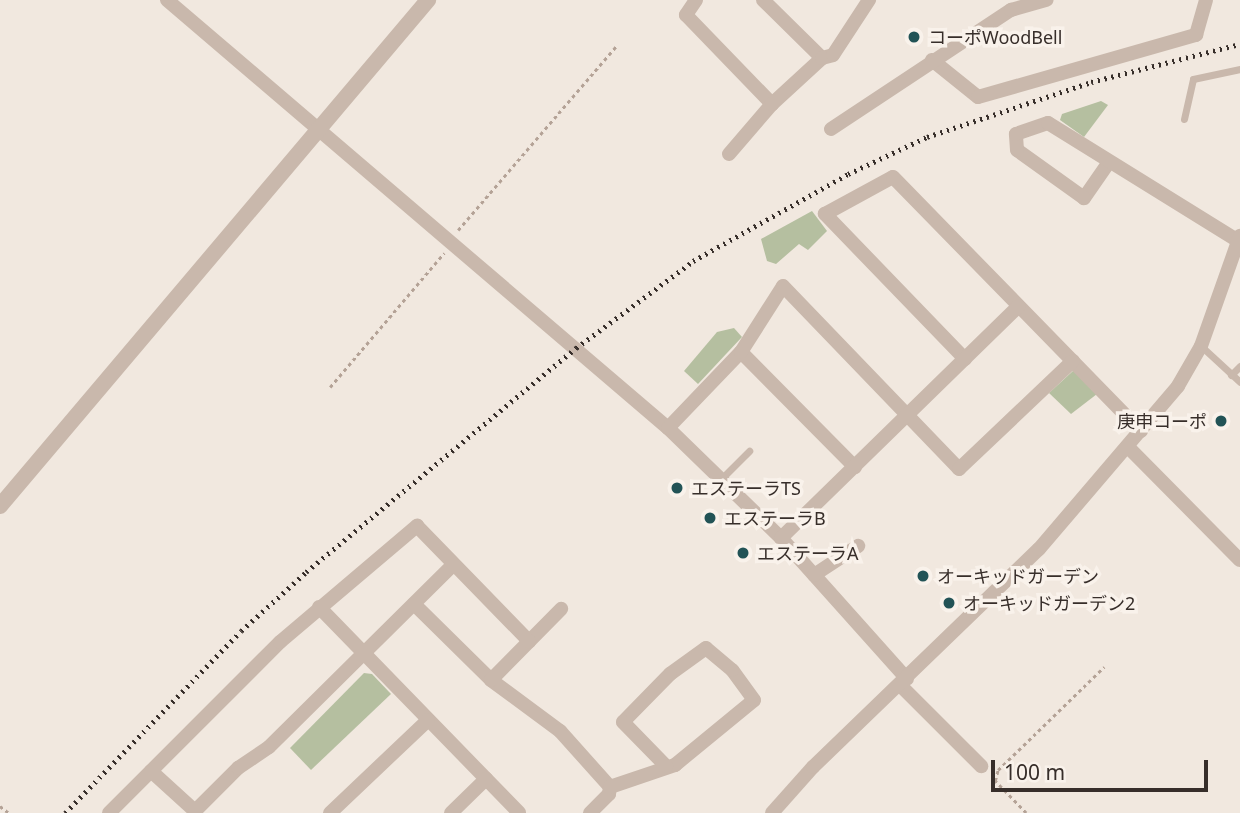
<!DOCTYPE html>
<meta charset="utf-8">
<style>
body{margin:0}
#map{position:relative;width:1240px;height:813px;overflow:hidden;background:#f1e8df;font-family:"Noto Sans","Noto Sans JP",sans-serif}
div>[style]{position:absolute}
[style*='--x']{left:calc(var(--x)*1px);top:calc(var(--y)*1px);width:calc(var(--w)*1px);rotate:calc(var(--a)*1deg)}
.green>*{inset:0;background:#b5bfa0}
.path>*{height:2.5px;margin-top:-1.25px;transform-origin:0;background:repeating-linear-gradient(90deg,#b4a296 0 3.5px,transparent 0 7px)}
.service>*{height:7px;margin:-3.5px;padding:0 3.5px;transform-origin:3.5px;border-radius:3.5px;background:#c9b8ac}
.minor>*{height:14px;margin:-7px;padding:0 7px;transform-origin:7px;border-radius:7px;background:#c9b8ac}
.tertiary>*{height:16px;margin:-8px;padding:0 8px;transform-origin:8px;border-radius:8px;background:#c9b8ac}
.rail>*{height:4.5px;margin-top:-2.25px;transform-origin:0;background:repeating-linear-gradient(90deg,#372e2a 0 2px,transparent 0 7px)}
.dots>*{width:19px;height:19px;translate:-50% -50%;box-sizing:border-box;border:4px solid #f9f2eb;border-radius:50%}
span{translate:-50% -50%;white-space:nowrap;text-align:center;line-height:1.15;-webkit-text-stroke:7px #f9f2eb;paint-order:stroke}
.poi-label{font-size:18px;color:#372e2a}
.left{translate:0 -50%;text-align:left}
.right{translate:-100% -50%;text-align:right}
.scale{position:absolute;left:991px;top:760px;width:217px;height:32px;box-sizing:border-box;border:4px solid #372e2a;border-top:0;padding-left:9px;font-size:21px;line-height:24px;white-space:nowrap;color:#372e2a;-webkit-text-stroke:5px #f9f2eb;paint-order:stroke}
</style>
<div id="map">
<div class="green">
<div style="clip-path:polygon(1101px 101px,1108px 105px,1084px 137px,1060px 120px,1062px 114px)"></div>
<div style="clip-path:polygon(812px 211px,827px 231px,808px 250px,799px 244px,776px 264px,767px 261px,761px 239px)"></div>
<div style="clip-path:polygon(734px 328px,742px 337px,698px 384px,684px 371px,717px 332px)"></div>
<div style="clip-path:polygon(1074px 370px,1097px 394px,1071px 414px,1049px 393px)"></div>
<div style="clip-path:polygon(364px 673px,372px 674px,391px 694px,311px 770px,290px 748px)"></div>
</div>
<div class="path">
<div style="--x:458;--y:230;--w:243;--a:-49.3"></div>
<div style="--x:330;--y:387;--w:176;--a:-49.6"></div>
<div style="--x:0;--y:806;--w:11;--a:38"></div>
<div style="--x:1026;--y:813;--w:45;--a:-134.1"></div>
<div style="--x:995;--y:781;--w:11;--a:-75"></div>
<div style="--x:998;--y:770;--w:148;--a:-44.2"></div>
</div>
<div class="service">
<div style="--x:1184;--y:119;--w:41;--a:-77.3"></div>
<div style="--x:1193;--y:79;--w:48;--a:-12"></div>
<div style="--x:1201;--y:346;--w:53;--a:42.7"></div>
<div style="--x:1231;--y:375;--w:13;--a:-45"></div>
<div style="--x:721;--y:479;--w:40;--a:-45"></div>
</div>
<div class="minor">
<div style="--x:167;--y:0;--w:659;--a:40.51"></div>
<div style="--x:668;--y:428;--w:158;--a:44.2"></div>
<div style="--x:781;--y:538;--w:189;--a:48.2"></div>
<div style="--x:696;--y:0;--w:18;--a:124"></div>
<div style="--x:686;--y:15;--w:124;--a:46"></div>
<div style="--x:763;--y:0;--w:83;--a:44.5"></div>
<div style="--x:932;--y:60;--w:59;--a:38.8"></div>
<div style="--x:978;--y:97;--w:227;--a:-15.9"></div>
<div style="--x:1196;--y:35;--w:36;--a:-74"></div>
<div style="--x:831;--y:129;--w:216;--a:-33.5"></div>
<div style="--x:1011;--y:10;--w:37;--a:-16"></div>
<div style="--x:729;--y:154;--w:66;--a:-49.3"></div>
<div style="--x:772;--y:104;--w:68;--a:-42.6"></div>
<div style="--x:822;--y:58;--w:11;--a:-15"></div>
<div style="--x:833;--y:55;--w:66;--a:-56.8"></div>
<div style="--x:1109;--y:162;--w:44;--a:124.8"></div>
<div style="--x:1084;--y:198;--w:82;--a:-144.4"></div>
<div style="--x:1017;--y:150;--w:16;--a:-94"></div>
<div style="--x:1016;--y:134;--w:34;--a:-19"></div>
<div style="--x:1048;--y:123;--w:224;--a:31.8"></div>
<div style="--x:741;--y:352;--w:162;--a:45.3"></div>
<div style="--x:965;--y:359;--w:202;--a:-134"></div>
<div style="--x:825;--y:214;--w:77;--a:-28.6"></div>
<div style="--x:893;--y:177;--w:355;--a:45.7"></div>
<div style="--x:668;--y:428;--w:105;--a:-46.2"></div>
<div style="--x:741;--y:352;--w:78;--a:-57.5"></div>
<div style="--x:783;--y:286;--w:254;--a:46.1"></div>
<div style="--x:959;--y:469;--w:157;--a:-43.5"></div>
<div style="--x:1128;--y:447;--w:159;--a:45.3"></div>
<div style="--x:781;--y:538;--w:332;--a:-44.3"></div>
<div style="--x:814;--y:575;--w:53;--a:-33.4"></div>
<div style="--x:414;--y:604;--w:108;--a:44.6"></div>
<div style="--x:491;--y:680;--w:86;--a:36.5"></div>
<div style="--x:560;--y:731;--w:75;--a:48.2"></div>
<div style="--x:610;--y:787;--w:7;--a:98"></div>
<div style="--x:609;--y:794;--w:27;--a:135"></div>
<div style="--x:319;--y:607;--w:287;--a:45.8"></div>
<div style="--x:491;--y:680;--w:100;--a:-45.4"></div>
<div style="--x:900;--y:685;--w:115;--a:45"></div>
<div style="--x:151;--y:771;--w:59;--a:42.3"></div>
<div style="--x:195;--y:811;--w:61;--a:-45"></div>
<div style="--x:238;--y:768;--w:37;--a:-34"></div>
<div style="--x:269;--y:747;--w:259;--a:-44.7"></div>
<div style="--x:610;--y:787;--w:69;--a:-18.7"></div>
<div style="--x:675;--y:765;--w:102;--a:-39.4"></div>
<div style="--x:754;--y:700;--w:37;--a:-126"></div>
<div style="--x:732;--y:670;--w:34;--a:-140"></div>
<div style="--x:706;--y:648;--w:44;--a:144.2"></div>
<div style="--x:670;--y:674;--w:67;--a:134.4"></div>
<div style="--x:623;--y:722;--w:62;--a:45.7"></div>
<div style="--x:109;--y:813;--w:242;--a:-45"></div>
<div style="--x:280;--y:642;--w:180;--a:-40.3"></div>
<div style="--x:417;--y:526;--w:161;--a:45.8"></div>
<div style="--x:330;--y:813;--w:135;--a:-43.5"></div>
<div style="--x:451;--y:813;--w:49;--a:-44.2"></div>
<div style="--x:772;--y:813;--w:62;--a:-48.3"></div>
<div style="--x:813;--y:767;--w:314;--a:-44"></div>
<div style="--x:1039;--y:549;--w:214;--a:-49.5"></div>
<div style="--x:1178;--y:386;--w:46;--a:-60.1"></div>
<div style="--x:1201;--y:346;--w:117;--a:-70.5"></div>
</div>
<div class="tertiary">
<div style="--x:0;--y:506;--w:663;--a:-49.77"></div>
</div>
<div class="rail">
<div style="--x:65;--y:813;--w:253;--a:-46"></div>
<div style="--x:241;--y:631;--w:88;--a:-42.2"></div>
<div style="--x:306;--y:572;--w:351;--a:-39.7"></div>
<div style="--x:576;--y:348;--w:146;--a:-36.6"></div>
<div style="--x:693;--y:261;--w:178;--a:-29.3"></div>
<div style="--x:848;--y:174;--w:87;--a:-25.1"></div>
<div style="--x:927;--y:137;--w:173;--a:-18.5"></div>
<div style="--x:1091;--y:82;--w:154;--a:-14.3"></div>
</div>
<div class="dots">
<div style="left:914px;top:37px;background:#225356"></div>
<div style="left:1221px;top:421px;background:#225356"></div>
<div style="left:677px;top:488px;background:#225356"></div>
<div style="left:710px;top:518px;background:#225356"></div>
<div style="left:743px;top:553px;background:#225356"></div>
<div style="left:923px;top:576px;background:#225356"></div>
<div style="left:949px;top:603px;background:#225356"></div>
</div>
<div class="poi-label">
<span class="left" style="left:928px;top:37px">コーポWoodBell</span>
<span class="right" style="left:1207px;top:421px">庚申コーポ</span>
<span class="left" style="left:691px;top:488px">エステーラTS</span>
<span class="left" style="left:724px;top:518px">エステーラB</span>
<span class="left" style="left:757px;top:553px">エステーラA</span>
<span class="left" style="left:937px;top:576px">オーキッドガーデン</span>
<span class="left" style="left:963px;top:603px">オーキッドガーデン2</span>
</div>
<div class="scale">100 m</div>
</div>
